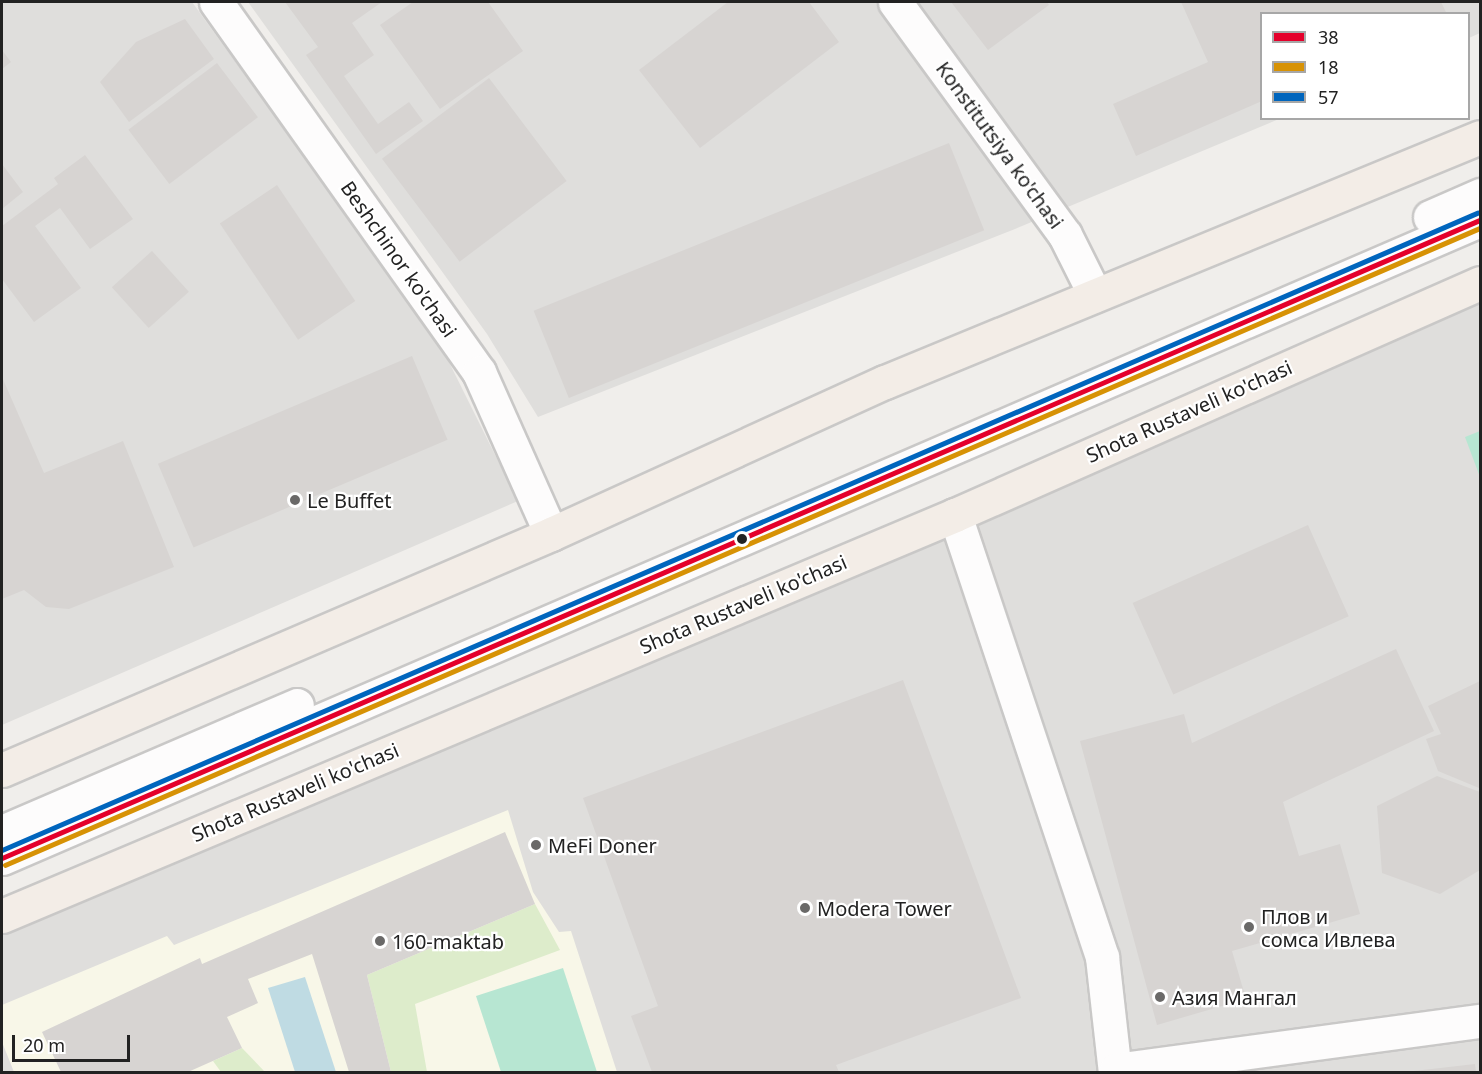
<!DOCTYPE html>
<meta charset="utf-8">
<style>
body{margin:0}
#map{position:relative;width:1482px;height:1074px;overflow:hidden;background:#f0eeeb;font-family:"Noto Sans",sans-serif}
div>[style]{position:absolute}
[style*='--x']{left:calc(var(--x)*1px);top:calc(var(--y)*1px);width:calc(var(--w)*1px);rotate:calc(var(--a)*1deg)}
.residential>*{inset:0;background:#dfdedc}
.education>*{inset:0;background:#f8f7e8}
.grass>*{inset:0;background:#ddeccb}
.pitch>*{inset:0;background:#b7e6d2}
.water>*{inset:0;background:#bfdbe3}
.building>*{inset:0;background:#d7d4d2;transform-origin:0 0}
.roads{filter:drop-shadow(2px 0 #c9c8c7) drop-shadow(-2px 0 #c9c8c7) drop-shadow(0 2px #c9c8c7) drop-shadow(0 -2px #c9c8c7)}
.minor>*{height:33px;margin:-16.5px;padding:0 16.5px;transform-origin:16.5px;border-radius:16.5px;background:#fdfcfc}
.major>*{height:33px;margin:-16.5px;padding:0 16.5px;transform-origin:16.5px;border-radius:16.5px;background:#f3ede7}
.bus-1>*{height:4.5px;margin:-2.25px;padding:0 2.25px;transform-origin:2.25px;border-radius:2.25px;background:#e4002b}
.bus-2>*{height:4.5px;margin:-2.25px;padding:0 2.25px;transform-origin:2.25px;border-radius:2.25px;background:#d79205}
.bus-3>*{height:4.5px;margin:-2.25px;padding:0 2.25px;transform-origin:2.25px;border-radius:2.25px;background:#0065bd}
.dots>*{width:16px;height:16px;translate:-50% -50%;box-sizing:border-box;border:3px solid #fff;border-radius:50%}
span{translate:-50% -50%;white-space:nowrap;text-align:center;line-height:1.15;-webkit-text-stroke:4.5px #fff;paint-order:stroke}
.street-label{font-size:20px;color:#222}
.poi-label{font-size:20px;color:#222}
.left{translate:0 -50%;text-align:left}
.frame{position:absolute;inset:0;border:3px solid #222;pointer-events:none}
.legend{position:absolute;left:1260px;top:12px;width:210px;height:108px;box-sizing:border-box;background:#fff;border:2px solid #a7a7a7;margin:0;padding:8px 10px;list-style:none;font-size:18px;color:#222}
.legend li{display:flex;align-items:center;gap:12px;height:30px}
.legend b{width:30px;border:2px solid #a7a7a7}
.scale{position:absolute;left:12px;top:1035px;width:118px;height:27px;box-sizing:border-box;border:3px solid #222;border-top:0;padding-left:8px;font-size:18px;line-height:21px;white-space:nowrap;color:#222;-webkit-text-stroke:4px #fff;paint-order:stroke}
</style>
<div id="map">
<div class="residential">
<div style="clip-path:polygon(2px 2px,192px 2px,440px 344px,518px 501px,2px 725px)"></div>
<div style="clip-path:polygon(248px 2px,1480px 2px,1480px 33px,1469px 38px,1468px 14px,1262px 14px,1262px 118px,1279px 119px,1015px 229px,538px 417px,487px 334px)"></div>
<div style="clip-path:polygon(1480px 283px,1480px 1072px,2px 1072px,2px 916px)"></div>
</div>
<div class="education">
<div style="clip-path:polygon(508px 810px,533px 892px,559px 932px,571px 931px,617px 1072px,14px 1072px,2px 1042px,2px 1005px,167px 936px,174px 945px)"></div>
</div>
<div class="grass">
<div style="clip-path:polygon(535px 904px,560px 950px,415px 1004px,427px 1072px,391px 1072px,367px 975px)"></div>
<div style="clip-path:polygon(242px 1048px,265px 1072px,221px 1072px,213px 1061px)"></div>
</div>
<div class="pitch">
<div style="clip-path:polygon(1480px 431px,1480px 477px,1465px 437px)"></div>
<div style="clip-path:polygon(563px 968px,597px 1072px,501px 1072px,476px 996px)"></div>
</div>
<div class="water">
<div style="clip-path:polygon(305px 977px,336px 1072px,295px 1072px,268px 988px)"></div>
</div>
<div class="building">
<div style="clip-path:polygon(285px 2px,382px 2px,352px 23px,374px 55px,344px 76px,378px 124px,409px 102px,423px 121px,376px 154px,306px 55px,318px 47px)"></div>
<div style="clip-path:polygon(413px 2px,488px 2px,523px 51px,440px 109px,380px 25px)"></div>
<div style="clip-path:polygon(728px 2px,809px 2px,839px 42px,700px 148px,639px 70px)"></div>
<div style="clip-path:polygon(951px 2px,1047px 2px,1049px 5px,988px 50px)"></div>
<div style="clip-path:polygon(1181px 2px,1441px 2px,1447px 14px,1262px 14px,1262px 101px,1136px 156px,1113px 104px,1208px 62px)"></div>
<div style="clip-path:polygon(185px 19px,214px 59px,129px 122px,100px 82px,136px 42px)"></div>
<div style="clip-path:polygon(2px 50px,11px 62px,2px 69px)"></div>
<div style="left:217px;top:63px;width:68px;height:111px;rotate:53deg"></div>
<div style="left:489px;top:78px;width:129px;height:134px;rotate:53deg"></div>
<div style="left:949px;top:143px;width:94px;height:448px;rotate:68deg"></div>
<div style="clip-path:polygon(85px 155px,133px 219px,90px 249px,60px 208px,35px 226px,81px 288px,34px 322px,2px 279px,2px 226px,58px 184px,54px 178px)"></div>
<div style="clip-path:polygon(2px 164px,23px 192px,2px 209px)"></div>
<div style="left:277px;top:185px;width:140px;height:69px;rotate:56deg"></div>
<div style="left:152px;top:251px;width:55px;height:54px;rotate:48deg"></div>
<div style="left:412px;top:356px;width:91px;height:276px;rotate:67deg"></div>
<div style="clip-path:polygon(2px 377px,44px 473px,123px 441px,174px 567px,69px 609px,46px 607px,24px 590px,2px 599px)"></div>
<div style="left:1308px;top:525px;width:100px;height:192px;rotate:66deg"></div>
<div style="clip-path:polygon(1396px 649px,1434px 731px,1283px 802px,1299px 856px,1340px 844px,1360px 914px,1232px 951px,1246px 999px,1157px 1025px,1080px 741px,1184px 714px,1192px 743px)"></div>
<div style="clip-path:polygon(903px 680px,1021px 998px,836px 1065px,839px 1072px,652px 1072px,631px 1016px,658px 1006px,583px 798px)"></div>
<div style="clip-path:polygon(1480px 681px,1480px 787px,1479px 788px,1438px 771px,1426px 739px,1441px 734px,1428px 706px)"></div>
<div style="clip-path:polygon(1437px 776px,1480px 792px,1480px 870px,1440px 894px,1382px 873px,1377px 806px)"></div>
<div style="clip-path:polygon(505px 832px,535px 904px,367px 975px,391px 1072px,349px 1072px,312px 954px,248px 979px,258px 1003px,227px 1017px,242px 1048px,188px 1072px,61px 1072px,42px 1032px,200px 958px,202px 964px)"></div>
<div style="clip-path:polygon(1475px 1064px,1476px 1072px,1414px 1072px,1414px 1071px)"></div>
</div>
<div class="roads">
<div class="minor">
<div style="--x:216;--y:2;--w:454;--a:54.6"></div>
<div style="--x:479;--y:372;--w:177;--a:66"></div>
<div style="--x:895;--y:2;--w:288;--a:53.9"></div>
<div style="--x:1065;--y:235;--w:67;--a:63.4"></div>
<div style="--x:1430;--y:217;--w:55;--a:-23.7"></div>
<div style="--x:955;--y:515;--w:466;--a:71.6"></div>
<div style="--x:1102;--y:957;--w:116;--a:83.6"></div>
<div style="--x:2;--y:832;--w:321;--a:-23.3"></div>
<div style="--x:2;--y:858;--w:1610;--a:-23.35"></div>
<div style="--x:1116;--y:1070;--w:367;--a:-7.7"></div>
</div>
<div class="major">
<div style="--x:2;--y:770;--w:598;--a:-23.26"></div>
<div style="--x:551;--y:534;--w:367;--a:-24.5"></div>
<div style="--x:885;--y:382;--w:643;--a:-22.38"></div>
<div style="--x:2;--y:916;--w:1034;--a:-22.82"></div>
<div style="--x:955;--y:515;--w:574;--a:-23.84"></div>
</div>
</div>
<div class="bus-1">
<div style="--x:2;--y:858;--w:1610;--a:-23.35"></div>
</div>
<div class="bus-2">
<div style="--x:5;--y:865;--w:1607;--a:-23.36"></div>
</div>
<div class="bus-3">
<div style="--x:2;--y:850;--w:1607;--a:-23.36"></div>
</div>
<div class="dots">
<div style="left:295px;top:500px;background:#6a6968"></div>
<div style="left:742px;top:539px;background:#222"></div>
<div style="left:536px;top:845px;background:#6a6968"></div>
<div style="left:805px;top:908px;background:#6a6968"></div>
<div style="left:1249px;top:927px;background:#6a6968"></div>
<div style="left:380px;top:941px;background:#6a6968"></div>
<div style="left:1160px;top:997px;background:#6a6968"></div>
</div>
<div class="street-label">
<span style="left:1000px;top:145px;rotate:54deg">Konstitutsiya ko'chasi</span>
<span style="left:399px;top:259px;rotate:55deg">Beshchinor ko'chasi</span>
<span style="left:1189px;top:411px;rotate:-24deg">Shota Rustaveli ko'chasi</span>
<span style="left:743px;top:604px;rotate:-23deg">Shota Rustaveli ko'chasi</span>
<span style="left:295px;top:792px;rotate:-23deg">Shota Rustaveli ko'chasi</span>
</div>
<div class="poi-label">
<span class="left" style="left:307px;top:500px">Le Buffet</span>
<span class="left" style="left:548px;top:845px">MeFi Doner</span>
<span class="left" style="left:817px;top:908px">Modera Tower</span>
<span class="left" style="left:1261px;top:928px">Плов и<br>сомса Ивлева</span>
<span class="left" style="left:392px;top:941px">160-maktab</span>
<span class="left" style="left:1172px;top:997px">Азия Мангал</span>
</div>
<div class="frame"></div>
<ul class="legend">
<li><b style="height:8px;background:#e4002b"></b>38</li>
<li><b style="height:8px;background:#d79205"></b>18</li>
<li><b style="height:8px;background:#0065bd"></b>57</li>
</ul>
<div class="scale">20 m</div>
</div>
